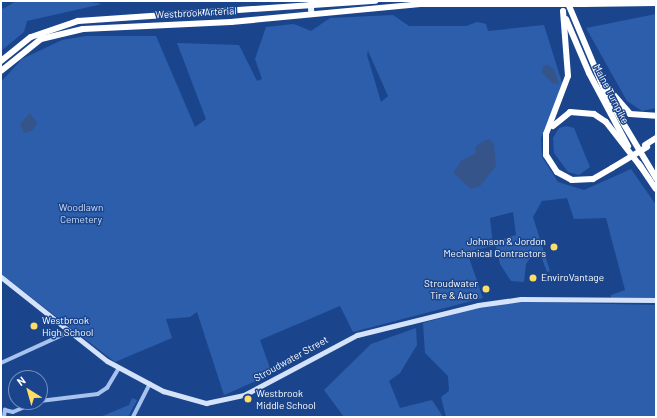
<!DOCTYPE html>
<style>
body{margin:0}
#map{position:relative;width:657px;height:418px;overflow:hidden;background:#1a458d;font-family:Barlow,sans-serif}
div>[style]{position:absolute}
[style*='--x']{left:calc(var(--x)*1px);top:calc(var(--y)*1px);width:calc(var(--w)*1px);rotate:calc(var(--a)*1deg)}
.green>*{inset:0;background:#2d5eab}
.water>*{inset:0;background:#355489}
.street>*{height:3.5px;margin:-1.75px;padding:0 1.75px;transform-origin:1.75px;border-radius:1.75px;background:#a7c2ee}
.secondary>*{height:5px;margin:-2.5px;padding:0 2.5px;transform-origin:2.5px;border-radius:2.5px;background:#d4e2fa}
.primary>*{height:5.5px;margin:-2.75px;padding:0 2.75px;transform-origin:2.75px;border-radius:2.75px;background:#eef3ff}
.highway>*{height:6px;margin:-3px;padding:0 3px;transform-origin:3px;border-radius:3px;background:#fff}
.highway-bridge>*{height:6px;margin:-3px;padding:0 3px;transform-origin:3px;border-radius:3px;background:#fff}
.dots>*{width:11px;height:11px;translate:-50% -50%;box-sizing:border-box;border:2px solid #1a458d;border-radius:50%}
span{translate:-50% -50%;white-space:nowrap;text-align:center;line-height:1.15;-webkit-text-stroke:3px #1a458d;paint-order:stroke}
.street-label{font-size:10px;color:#fff}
.park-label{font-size:10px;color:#cddefa}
.poi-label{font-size:10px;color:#fff}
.right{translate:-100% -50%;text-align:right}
.left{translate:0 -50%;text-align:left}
.frame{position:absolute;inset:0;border:2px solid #fff;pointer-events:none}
.north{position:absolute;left:8px;top:370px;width:40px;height:40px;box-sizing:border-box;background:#1a458d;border:1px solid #768fbb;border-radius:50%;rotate:323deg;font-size:11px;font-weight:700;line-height:16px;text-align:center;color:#fff}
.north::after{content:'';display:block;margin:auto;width:14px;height:18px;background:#ffdc64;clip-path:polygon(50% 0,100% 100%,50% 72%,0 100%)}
</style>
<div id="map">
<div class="green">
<div style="clip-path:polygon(16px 1px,85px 1px,102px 4px,27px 21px,24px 32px,1px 51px,1px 5px,3px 9px)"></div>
<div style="clip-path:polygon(656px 14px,656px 108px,642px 111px,627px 101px,586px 28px)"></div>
<div style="clip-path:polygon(evenodd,393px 15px,409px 26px,466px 26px,477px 22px,486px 24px,488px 31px,544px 25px,563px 86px,541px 138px,542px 157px,558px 182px,584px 190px,631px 169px,656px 205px,656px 298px,611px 300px,611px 295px,625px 290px,606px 218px,574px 219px,567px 198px,542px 201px,533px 217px,550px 271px,547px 272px,540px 253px,534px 252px,526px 264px,524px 282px,511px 281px,500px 264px,496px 248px,499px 240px,516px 235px,513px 212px,490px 218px,493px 246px,467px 252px,483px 298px,353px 332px,340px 306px,260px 340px,272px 374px,224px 395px,197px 312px,190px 317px,166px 319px,172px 338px,115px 362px,1px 274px,1px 82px,22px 59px,62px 40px,86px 36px,156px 36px,195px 127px,206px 119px,177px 43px,239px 45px,257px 81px,262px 79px,255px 59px,266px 27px,294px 24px,311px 31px,330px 18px,393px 15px,368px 51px,388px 96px,381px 102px,367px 55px,368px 51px)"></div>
<div style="clip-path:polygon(567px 126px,574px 128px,590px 167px,579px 175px,568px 172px,554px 153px,553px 138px,559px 128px)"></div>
<div style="clip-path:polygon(520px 302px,656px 305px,656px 417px,446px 417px,441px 397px,449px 391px,448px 376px,425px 353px,423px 323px,481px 307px)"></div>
<div style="clip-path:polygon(416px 328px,417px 345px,400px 373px,389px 381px,400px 408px,432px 400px,443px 417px,344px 417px,324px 390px,371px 344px)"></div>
<div style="clip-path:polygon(132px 398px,137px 400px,128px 417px,100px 417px,129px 405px)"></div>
</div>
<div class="water">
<div style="clip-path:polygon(548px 65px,554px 69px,559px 84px,552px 83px,542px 73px,543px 66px)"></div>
<div style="clip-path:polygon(30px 113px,37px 123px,32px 131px,24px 133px,20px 124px)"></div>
<div style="clip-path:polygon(489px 139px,494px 144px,496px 166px,480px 186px,471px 189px,453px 173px,461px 161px,476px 153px,475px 148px,481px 142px)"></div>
</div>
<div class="street">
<div style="--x:1;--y:363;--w:75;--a:-24.5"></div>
<div style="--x:40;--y:401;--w:58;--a:-6.9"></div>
<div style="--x:98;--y:394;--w:11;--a:-34"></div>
<div style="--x:107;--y:388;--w:23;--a:-59"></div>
<div style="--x:13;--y:412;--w:26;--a:-23"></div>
<div style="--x:4;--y:417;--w:7;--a:-82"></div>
<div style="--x:5;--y:410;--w:8;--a:14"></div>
<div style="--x:133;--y:417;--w:37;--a:-63"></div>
</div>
<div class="secondary">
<div style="--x:1;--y:277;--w:135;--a:38.4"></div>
<div style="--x:107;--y:361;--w:64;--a:28.2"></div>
<div style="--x:163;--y:391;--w:45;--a:15.6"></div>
<div style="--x:206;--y:403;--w:39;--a:-12"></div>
<div style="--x:244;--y:395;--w:128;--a:-28"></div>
<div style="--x:357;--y:335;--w:125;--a:-13.9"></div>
<div style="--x:478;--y:305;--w:43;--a:-7.9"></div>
<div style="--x:521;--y:299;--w:135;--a:0.4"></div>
</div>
<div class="primary">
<div style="--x:311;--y:1;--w:13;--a:86"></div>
</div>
<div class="highway">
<div style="--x:567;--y:1;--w:103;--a:67.2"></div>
<div style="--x:607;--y:96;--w:96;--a:59.1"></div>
<div style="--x:583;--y:4;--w:73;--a:-0.8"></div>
<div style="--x:563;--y:11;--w:65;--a:85.6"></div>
<div style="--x:568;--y:76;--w:62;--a:110.8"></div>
<div style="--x:546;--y:134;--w:21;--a:90"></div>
<div style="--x:546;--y:155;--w:20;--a:57"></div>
<div style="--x:557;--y:172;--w:17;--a:28"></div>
<div style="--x:572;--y:180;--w:21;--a:-3"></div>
<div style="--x:593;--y:179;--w:22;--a:-30"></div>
<div style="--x:566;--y:19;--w:59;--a:66.9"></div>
<div style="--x:589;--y:73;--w:83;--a:61.9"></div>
<div style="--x:1;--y:61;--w:38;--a:-39"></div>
<div style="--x:31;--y:37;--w:50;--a:-18.8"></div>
<div style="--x:78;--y:21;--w:298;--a:-3.9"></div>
<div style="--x:1;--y:71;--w:51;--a:-38.7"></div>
<div style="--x:41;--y:39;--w:43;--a:-13.4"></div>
<div style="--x:83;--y:29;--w:148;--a:-2.7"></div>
<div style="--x:231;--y:22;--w:190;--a:-5.4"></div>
<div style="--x:420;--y:4;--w:126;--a:0"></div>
<div style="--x:606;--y:86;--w:37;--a:49"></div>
<div style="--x:630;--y:114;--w:26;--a:4"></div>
<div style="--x:553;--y:126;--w:22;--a:-39"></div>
<div style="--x:570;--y:112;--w:24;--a:5"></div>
<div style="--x:594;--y:114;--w:14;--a:34"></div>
<div style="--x:606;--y:122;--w:57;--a:52.1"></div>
<div style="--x:645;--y:145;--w:13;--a:-32"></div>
<div style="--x:639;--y:164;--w:30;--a:56"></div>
</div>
<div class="highway-bridge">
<div style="--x:546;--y:4;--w:37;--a:0"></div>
<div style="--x:612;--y:168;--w:41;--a:-31"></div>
</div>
<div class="dots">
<div style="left:554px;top:247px;background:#ffdc64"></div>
<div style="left:533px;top:278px;background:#ffdc64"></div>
<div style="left:486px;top:289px;background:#ffdc64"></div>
<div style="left:34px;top:326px;background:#ffdc64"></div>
<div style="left:248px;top:399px;background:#ffdc64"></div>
</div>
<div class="street-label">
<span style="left:196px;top:13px;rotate:-3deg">Westbrook Arterial</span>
<span style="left:611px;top:94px;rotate:63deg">Maine Turnpike</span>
<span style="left:291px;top:359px;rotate:-29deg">Stroudwater Street</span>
</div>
<div class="park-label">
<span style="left:81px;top:213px">Woodlawn<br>Cemetery</span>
</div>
<div class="poi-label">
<span class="right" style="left:546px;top:247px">Johnson &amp; Jordon<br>Mechanical Contractors</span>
<span class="left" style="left:541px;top:278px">EnviroVantage</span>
<span class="right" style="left:478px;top:289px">Stroudwater<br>Tire &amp; Auto</span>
<span class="left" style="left:42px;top:326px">Westbrook<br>High School</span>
<span class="left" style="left:256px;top:399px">Westbrook<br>Middle School</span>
</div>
<div class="frame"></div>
<div class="north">N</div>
</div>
